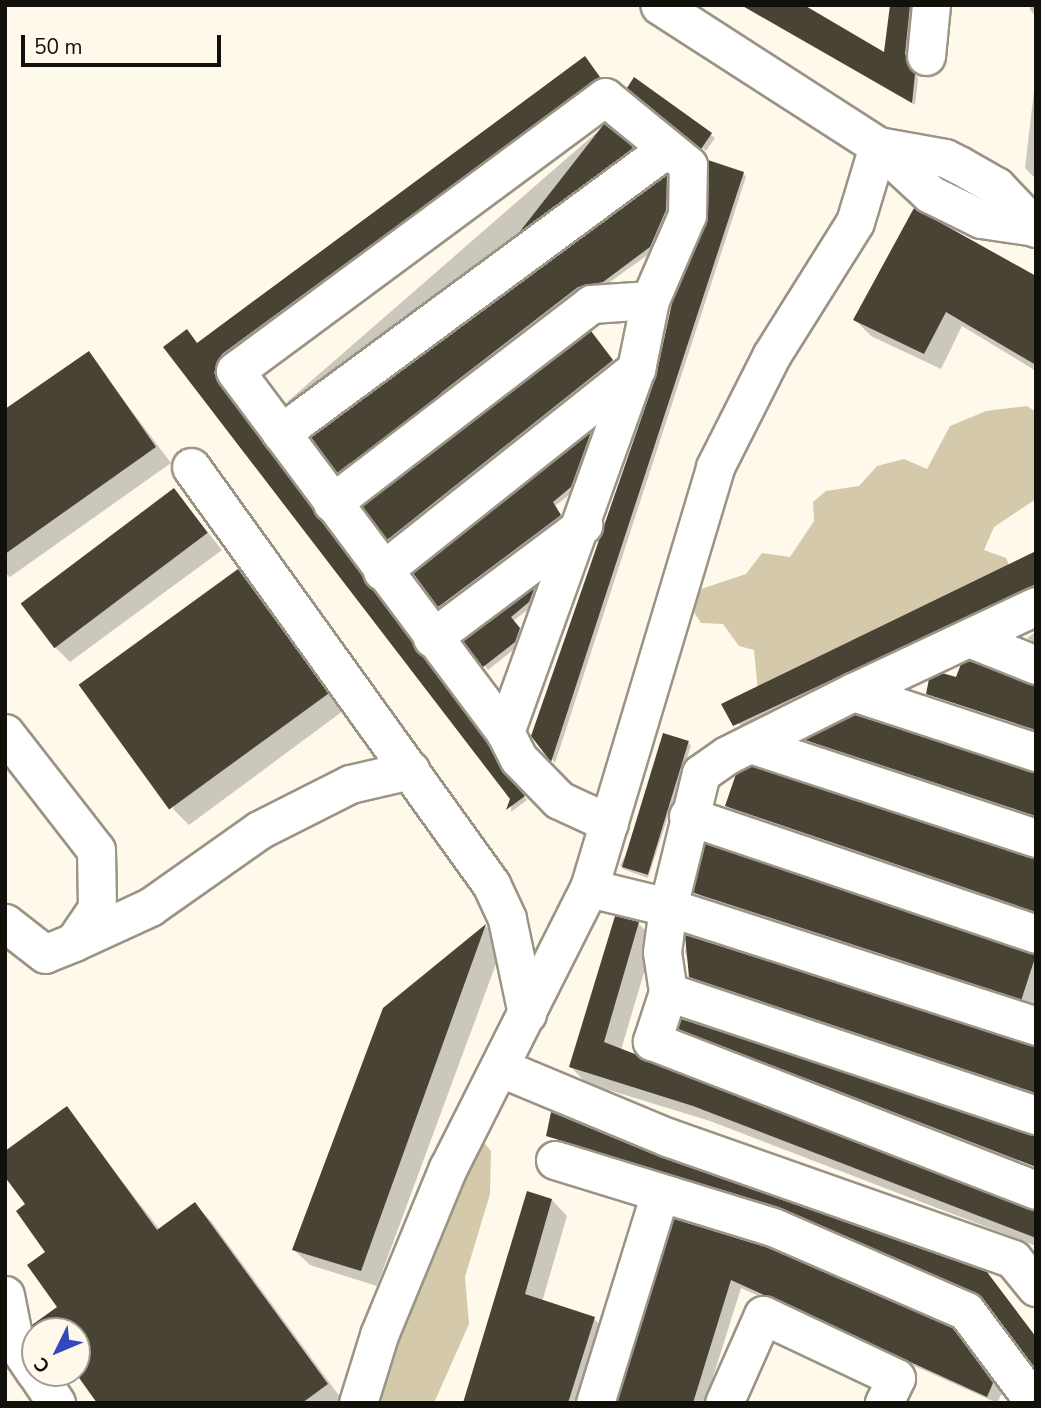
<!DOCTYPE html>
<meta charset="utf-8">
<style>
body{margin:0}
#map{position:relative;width:1041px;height:1408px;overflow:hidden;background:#fef9eb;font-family:"Nunito Sans",sans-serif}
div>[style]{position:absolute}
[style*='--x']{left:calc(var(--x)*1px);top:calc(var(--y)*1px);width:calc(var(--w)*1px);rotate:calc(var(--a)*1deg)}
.green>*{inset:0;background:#d5c9ab}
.shadow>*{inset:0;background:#0003}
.building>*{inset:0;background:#484335;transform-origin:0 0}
.roads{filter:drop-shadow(2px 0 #9a9485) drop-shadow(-2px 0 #9a9485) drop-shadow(0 2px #9a9485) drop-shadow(0 -2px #9a9485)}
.minor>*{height:37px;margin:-18.5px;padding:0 18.5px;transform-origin:18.5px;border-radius:18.5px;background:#fff}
span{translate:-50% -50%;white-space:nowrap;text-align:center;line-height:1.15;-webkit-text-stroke:7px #fef9eb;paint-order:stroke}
.frame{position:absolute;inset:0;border:7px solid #12100a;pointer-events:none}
.north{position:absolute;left:21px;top:1317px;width:70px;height:70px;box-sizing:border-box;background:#fef9eb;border:2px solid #a09c91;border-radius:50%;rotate:227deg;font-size:19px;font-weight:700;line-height:28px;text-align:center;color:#12100a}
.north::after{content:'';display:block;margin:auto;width:24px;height:32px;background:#3149ba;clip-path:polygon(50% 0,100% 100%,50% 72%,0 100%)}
.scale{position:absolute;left:21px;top:35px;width:200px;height:32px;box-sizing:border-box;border:4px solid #12100a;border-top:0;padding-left:9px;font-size:21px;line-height:24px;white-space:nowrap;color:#12100a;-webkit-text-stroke:5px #fef9eb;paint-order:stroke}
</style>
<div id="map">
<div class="green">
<div style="clip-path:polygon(1027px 406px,1036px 412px,1036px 499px,994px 527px,984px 550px,1006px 558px,1015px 579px,758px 692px,754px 650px,739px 646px,723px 624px,701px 623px,692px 609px,701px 589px,746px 574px,762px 553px,790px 557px,814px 521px,813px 502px,826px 491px,859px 486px,877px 466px,904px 459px,927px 469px,950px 426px,986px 411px)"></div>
<div style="clip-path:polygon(483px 1142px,491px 1151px,490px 1194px,465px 1277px,469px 1324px,434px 1403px,375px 1403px,390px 1370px,386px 1355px,461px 1177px)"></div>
</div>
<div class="shadow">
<div style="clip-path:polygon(741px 5px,800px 5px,886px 55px,891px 5px,914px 5px,908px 59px,918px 79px,915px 105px)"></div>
<div style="clip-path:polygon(1031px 5px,1036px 5px,1036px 16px,1030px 10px)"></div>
<div style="clip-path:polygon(588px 62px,602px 81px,226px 358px,217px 378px,490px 749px,507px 779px,527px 800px,511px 812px,512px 799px,166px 347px,197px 345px)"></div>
<div style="clip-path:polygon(1036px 74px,1036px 179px,1025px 168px)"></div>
<div style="clip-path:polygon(635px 79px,715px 138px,706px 151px,632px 91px)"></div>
<div style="clip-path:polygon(604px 126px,635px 152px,290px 406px,287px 402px)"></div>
<div style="clip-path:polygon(743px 173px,746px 177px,555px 763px,533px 735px)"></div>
<div style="clip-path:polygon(666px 177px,669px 215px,653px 251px,342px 475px,339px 471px)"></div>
<div style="clip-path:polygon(1036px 281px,1036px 371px,962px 326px,941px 369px,871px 336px,855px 320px)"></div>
<div style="clip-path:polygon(594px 336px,615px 364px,392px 542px,365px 507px)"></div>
<div style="clip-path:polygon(88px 353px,171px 463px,10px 577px,5px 573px,5px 412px)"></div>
<div style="clip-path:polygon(591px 434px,574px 491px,555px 506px,563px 519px,443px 610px,415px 574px)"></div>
<div style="clip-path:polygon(174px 490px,222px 550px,70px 662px,54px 646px)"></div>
<div style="clip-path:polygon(1036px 553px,1036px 589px,744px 726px,733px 722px)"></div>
<div style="clip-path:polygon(238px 571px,343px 711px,189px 825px,173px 809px)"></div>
<div style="clip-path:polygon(535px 590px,533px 606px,513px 621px,523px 633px,518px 646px,488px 670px,466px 641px)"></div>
<div style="clip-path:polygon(1036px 632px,1036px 644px,1027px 638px)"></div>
<div style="clip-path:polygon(957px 679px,1036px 685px,1036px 731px,928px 693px)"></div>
<div style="clip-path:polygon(808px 740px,1036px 773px,1036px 817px,811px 743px)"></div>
<div style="clip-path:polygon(688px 742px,691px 746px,648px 878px,623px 869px,620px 865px)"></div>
<div style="clip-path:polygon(727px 806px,1036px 858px,1036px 913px,730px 809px)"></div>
<div style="clip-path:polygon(697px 893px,1036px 954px,1036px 1005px,701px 897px)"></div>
<div style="clip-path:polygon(638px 923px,654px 939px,621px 1050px,1036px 1212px,1036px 1246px,710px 1121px,586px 1083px,571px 1067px)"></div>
<div style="clip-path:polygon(486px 926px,503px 945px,377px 1286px,310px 1265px,294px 1250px,385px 1009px)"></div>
<div style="clip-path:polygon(687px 937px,1036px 1046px,1036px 1094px,694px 980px,685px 952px)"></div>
<div style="clip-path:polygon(680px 1028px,1006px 1147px,1020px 1162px,684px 1032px)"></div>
<div style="clip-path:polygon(66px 1109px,160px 1230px,195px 1205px,211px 1221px,343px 1401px,100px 1403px,77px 1372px,77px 1331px,47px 1331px,59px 1307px,47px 1252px,28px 1205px)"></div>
<div style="clip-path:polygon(548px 1136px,659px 1158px,990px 1278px,979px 1294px,784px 1210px)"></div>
<div style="clip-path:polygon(528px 1194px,552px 1200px,567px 1216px,542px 1302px,594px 1319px,610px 1334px,588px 1403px,463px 1403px)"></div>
<div style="clip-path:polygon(675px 1221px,952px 1330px,1002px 1393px,997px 1403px,741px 1288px,705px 1403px,617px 1403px)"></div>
</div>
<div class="building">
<div style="clip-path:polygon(741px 5px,804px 5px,884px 52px,890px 5px,910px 5px,905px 54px,915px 74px,912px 103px)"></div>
<div style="clip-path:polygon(585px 56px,600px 77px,222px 354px,214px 373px,487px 743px,504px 773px,525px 796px,506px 810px,510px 799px,163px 347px,187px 329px,197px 343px)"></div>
<div style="clip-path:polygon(634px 77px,712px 133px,701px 149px,627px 88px)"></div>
<div style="left:604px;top:124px;width:37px;height:423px;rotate:38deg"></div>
<div style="clip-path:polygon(708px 160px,744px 172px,551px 762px,531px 736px,656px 376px,672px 303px,706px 223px)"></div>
<div style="clip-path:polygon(667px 175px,666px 210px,650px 247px,603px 282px,578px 287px,337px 473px,311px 437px)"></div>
<div style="clip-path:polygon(914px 208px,1036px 276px,1036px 365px,946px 312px,924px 354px,853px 320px)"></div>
<div style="clip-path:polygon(591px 331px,613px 360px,387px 540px,362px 506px)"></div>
<div style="clip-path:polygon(89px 351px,156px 447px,5px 554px,5px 409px)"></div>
<div style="clip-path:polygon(591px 432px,571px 487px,553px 502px,561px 515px,438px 607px,413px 573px)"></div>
<div style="left:174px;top:488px;width:56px;height:192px;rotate:53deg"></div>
<div style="clip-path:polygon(1036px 551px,1036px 584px,733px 726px,721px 704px)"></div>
<div style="left:238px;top:569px;width:154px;height:197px;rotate:54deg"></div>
<div style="clip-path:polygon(535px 587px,529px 602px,511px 617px,520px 628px,515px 642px,483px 667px,463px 641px)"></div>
<div style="clip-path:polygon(969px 661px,1036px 685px,1036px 730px,926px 694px,929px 679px,942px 673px,956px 677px,961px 664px)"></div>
<div style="clip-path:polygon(855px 715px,1036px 772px,1036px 816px,805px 740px)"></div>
<div style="left:663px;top:733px;width:27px;height:140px;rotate:17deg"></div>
<div style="clip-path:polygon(751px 766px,1036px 858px,1036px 912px,725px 806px,736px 774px)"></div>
<div style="left:705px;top:844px;width:349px;height:50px;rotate:18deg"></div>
<div style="clip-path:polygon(615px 916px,639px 922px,604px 1042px,1036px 1210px,1036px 1238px,693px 1106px,569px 1067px)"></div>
<div style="clip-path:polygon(486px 924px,361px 1271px,292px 1250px,383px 1008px)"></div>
<div style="clip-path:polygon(685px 935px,1036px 1046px,1036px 1093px,689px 977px)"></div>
<div style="clip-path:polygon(681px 1019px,1036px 1135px,1036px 1167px,678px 1029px)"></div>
<div style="clip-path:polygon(67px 1106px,157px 1230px,195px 1202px,328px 1384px,302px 1403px,97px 1403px,77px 1375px,77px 1331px,33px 1331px,32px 1325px,57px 1307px,27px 1265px,45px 1252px,16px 1211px,25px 1204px,5px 1177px,5px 1151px)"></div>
<div style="clip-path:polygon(551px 1112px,660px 1157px,987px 1272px,1036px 1337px,1036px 1369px,974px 1292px,779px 1207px,546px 1136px)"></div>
<div style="clip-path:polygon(527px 1191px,552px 1199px,525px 1294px,595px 1317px,568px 1403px,463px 1403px)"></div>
<div style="clip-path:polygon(674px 1219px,766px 1247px,953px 1328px,993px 1383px,987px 1397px,731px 1280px,693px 1403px,617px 1403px)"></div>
</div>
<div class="roads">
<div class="minor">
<div style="--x:926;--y:56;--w:51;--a:-84.4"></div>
<div style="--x:878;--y:146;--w:68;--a:10.2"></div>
<div style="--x:945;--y:158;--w:16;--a:27"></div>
<div style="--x:959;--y:165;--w:43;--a:29.6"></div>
<div style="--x:996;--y:186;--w:58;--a:46.4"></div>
<div style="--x:878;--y:146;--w:71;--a:42.7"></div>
<div style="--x:930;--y:194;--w:57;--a:26.1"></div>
<div style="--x:981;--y:219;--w:55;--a:8.4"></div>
<div style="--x:281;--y:433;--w:478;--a:-36.4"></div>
<div style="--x:191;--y:467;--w:514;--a:54.27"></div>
<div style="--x:491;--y:884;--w:38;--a:65"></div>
<div style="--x:507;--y:919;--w:97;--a:78.1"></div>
<div style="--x:332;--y:503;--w:327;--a:-37.5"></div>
<div style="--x:591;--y:304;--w:59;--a:-3.9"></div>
<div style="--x:382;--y:571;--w:325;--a:-38.5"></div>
<div style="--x:1036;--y:606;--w:202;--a:154.8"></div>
<div style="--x:853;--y:692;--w:141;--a:153.4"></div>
<div style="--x:727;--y:755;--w:32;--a:145"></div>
<div style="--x:701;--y:773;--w:138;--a:103.8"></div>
<div style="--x:668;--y:907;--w:45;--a:97.6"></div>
<div style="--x:662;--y:952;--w:40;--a:81.5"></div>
<div style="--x:668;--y:992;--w:52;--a:108.1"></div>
<div style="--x:652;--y:1041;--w:412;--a:21.2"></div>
<div style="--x:432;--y:638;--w:189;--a:-36.8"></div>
<div style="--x:969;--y:638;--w:72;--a:21.9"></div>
<div style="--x:853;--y:692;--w:193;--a:18.2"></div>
<div style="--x:505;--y:732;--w:386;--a:-70.2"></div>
<div style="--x:636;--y:369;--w:70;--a:-78.5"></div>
<div style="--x:650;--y:300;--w:93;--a:-66.5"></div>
<div style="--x:687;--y:215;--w:50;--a:-88.9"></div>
<div style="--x:688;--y:165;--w:107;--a:-140.7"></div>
<div style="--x:605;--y:97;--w:460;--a:143.5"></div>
<div style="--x:235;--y:371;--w:451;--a:53.2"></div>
<div style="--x:505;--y:732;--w:30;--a:63"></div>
<div style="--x:519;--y:759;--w:57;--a:45.7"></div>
<div style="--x:559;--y:800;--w:55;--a:24.7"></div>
<div style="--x:5;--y:733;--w:148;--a:52.1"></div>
<div style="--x:96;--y:850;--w:58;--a:89"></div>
<div style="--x:97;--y:908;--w:41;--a:124.1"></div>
<div style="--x:74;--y:942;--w:31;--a:158"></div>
<div style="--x:45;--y:954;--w:51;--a:-142.2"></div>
<div style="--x:750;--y:744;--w:301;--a:18.2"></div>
<div style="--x:688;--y:816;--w:367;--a:18.7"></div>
<div style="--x:589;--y:888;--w:81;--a:13.5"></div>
<div style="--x:668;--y:907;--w:387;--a:17.9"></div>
<div style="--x:74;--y:942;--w:84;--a:-24.7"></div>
<div style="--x:150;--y:907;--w:133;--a:-35.2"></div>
<div style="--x:259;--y:830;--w:102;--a:-26.8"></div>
<div style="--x:350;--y:784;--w:62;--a:-13.1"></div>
<div style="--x:668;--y:992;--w:388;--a:18.5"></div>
<div style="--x:501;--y:1068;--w:180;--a:22.6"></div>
<div style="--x:667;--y:1137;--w:367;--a:19.4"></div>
<div style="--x:1013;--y:1259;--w:36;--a:51"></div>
<div style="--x:555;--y:1160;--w:228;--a:17.1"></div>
<div style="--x:773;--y:1227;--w:210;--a:23.5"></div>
<div style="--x:966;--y:1311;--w:115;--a:53.1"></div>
<div style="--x:5;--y:1295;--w:47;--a:78.9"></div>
<div style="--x:14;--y:1341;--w:37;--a:56"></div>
<div style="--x:36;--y:1373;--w:36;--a:56"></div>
<div style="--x:358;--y:1403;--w:71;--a:-72.8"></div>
<div style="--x:379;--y:1335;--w:181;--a:-67.6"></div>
<div style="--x:448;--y:1168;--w:313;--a:-63.3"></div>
<div style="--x:589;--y:888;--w:439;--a:-73.3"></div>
<div style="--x:715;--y:467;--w:124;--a:-63.2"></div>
<div style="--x:771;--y:356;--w:158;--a:-57.9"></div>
<div style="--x:855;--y:222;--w:79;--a:-73.2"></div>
<div style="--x:878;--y:146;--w:260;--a:-147.2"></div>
<div style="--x:595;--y:1403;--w:220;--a:-72.8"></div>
<div style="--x:724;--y:1403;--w:96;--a:-66.1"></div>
<div style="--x:763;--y:1315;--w:147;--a:25.3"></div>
<div style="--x:896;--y:1378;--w:28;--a:116"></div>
</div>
</div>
<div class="frame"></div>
<div class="north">С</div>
<div class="scale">50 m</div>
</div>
